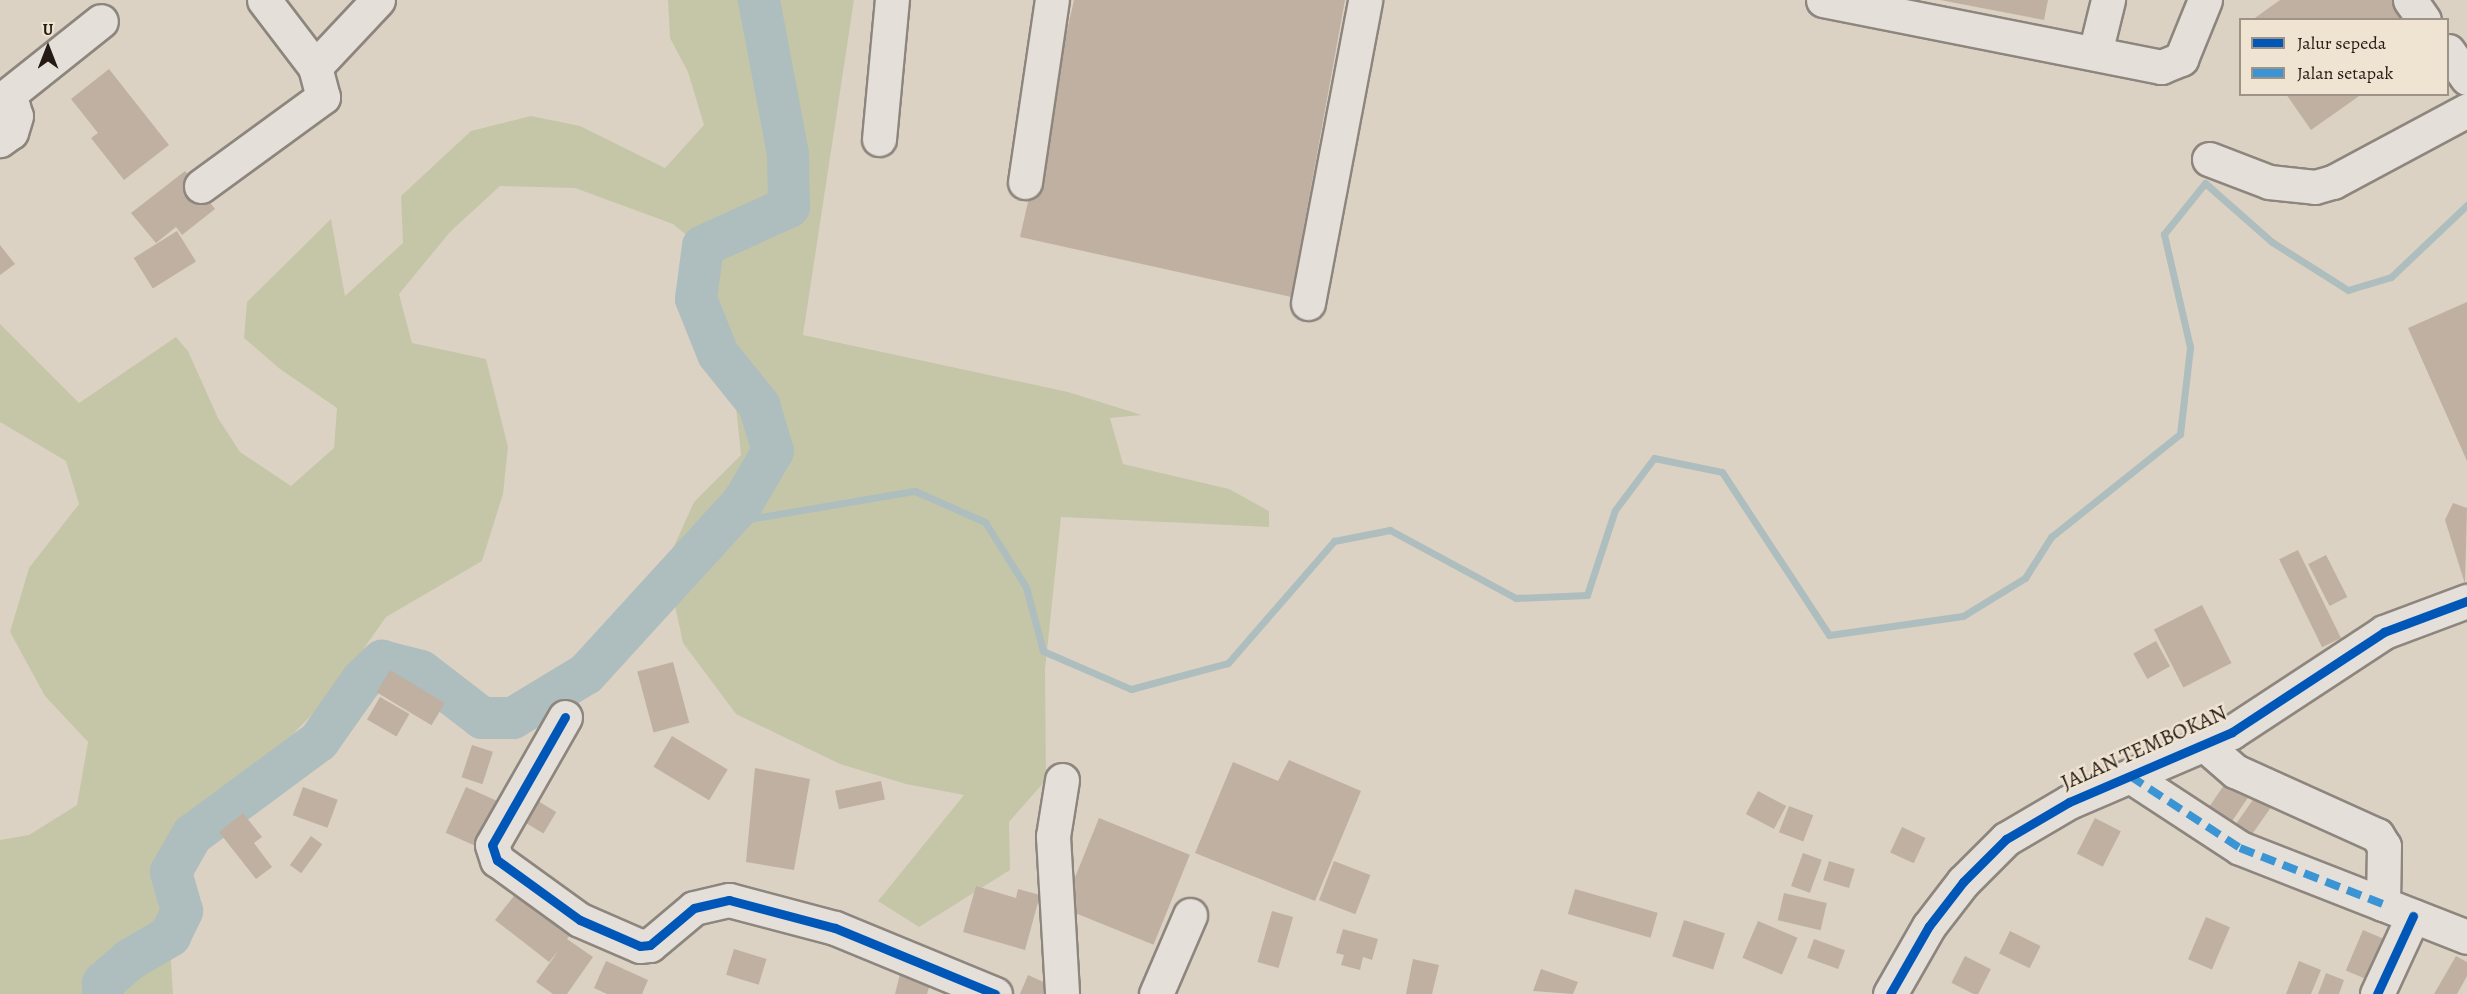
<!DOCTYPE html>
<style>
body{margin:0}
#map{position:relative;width:2467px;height:994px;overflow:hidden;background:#dcd2c4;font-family:Alegreya,serif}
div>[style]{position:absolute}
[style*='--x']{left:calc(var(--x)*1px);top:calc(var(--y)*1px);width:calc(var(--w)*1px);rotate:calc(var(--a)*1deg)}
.green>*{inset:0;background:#c5c6a8}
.stream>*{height:7px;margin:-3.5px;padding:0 3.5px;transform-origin:3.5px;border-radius:3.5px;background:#aebebe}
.river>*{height:42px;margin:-21px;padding:0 21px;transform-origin:21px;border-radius:21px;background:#aebebe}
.building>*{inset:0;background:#c0b0a2;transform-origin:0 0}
.roads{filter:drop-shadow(2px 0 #8d867e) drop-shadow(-2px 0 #8d867e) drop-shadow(0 2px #8d867e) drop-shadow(0 -2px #8d867e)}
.minor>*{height:33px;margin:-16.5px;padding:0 16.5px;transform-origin:16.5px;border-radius:16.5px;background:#e4dfd8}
.quiet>*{height:8px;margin-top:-4px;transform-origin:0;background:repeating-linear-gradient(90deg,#3b94d3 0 15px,transparent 0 23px)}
.cycleway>*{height:9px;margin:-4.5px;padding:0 4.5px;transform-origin:4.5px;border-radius:4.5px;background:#0057b8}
span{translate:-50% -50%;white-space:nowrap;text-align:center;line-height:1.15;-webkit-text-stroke:5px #efe3d2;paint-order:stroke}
.street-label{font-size:22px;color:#241a13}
.legend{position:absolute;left:2239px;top:18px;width:210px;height:78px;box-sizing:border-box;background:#efe3d2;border:2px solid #9e9386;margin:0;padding:8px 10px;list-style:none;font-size:18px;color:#241a13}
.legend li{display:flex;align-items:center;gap:12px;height:30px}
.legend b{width:30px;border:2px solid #9e9386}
.north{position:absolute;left:18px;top:18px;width:60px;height:60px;-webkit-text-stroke:4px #efe3d2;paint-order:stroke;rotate:0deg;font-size:16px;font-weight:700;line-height:24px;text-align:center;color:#241a13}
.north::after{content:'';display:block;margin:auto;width:21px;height:27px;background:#241a13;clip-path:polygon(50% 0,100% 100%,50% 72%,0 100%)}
</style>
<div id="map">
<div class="green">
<div style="clip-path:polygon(668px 0,854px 0,803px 335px,1068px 392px,1142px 415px,1110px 418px,1123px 464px,1229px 489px,1269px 511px,1269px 527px,1061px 517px,1045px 670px,1046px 780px,1009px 822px,1010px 870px,919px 927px,878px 901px,964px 795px,906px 784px,840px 764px,736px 714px,683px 643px,666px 564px,694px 502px,741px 455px,736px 407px,697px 350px,700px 287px,712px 256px,673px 224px,575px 188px,500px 186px,450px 232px,399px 294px,412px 343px,486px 359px,508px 447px,503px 494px,482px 561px,386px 617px,331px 695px,228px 801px,187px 866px,170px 944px,173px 994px,0 994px,0 840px,29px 835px,77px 805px,88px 742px,45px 696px,10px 632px,29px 568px,79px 504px,66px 461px,0 422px,0 324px,79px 403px,176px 337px,188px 351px,218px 418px,240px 452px,291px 486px,334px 448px,337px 408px,280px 369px,244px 338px,247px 302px,331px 219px,345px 296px,403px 243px,401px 196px,471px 131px,531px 116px,580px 126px,665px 168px,704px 125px,688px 72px,670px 38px)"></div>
</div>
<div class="stream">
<div style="--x:725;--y:523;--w:193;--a:-9.6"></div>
<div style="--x:915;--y:491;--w:77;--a:23.9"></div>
<div style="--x:985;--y:522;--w:77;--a:57.8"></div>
<div style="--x:1026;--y:587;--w:66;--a:75.1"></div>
<div style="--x:1043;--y:651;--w:96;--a:23.4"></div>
<div style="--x:1131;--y:689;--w:100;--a:-15"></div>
<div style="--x:1228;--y:663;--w:162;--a:-49"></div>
<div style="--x:1334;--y:541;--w:57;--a:-11.1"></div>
<div style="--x:1390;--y:530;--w:143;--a:28.4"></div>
<div style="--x:1516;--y:598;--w:71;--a:-2.4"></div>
<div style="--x:1587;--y:595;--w:89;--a:-71.8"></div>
<div style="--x:1615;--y:510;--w:65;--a:-53.1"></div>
<div style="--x:1654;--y:458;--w:69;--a:11.6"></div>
<div style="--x:1722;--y:472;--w:195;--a:56.7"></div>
<div style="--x:1829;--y:635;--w:135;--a:-8.1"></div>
<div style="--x:1963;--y:616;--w:73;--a:-31.5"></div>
<div style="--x:2025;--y:578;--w:49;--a:-57.6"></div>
<div style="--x:2051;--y:537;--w:165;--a:-38.6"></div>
<div style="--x:2180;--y:434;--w:88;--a:-83.4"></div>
<div style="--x:2190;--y:347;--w:116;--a:-103"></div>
<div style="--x:2164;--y:234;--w:65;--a:-51.2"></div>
<div style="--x:2205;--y:183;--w:89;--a:41.4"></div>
<div style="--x:2272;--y:242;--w:90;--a:32.3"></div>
<div style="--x:2348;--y:290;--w:45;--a:-16.8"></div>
<div style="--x:2391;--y:277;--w:105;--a:-43.5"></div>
</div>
<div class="river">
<div style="--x:103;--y:994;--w:11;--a:-90"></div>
<div style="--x:103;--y:983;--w:35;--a:-41"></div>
<div style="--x:129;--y:960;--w:48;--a:-30.3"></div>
<div style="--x:170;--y:936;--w:28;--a:-64"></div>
<div style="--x:182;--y:911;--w:41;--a:-105.8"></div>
<div style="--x:171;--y:872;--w:43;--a:-60.4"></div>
<div style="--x:192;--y:835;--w:158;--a:-36.5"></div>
<div style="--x:319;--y:741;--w:75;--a:-54.8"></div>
<div style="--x:362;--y:680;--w:28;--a:-44"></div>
<div style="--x:382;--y:661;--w:40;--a:14.4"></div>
<div style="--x:421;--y:671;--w:77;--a:37.6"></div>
<div style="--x:482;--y:718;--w:31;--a:0"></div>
<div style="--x:513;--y:718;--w:85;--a:-31.1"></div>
<div style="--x:586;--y:674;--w:233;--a:-47.6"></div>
<div style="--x:743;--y:502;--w:59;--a:-59.5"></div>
<div style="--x:773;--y:451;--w:48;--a:-106.9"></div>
<div style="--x:759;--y:405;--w:65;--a:-128.8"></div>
<div style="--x:718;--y:354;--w:59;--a:-111.8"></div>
<div style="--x:696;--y:299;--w:53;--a:-82.5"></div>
<div style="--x:703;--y:246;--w:94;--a:-24.4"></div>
<div style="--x:789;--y:207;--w:53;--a:-91.1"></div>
<div style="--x:788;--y:154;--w:157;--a:-100.7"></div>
</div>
<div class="building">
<div style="clip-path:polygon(1074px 0,1345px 0,1291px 297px,1020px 237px)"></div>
<div style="clip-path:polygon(1940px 0,2048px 0,2044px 20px)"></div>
<div style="clip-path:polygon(2280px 0,2399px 0,2413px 20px,2252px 20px)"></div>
<div style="clip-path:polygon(109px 69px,169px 145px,124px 180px,91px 138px,98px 133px,71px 99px)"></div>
<div style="clip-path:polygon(2286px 94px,2362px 94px,2311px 130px)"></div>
<div style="clip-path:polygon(185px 171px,215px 209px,182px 235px,176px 227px,156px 243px,131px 213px)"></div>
<div style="left:177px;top:231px;width:36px;height:51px;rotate:58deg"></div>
<div style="clip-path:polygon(0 245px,15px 264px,0 275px)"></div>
<div style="clip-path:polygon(2467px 302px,2467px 461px,2408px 328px)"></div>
<div style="clip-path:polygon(2453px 503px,2467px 508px,2465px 584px,2445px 520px)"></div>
<div style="left:2298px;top:550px;width:98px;height:21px;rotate:64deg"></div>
<div style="left:2326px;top:555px;width:47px;height:20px;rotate:63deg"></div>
<div style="left:2202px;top:605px;width:65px;height:54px;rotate:63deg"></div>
<div style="left:2156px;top:641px;width:29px;height:26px;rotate:61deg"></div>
<div style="left:673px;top:662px;width:63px;height:37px;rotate:75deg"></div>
<div style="left:390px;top:670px;width:64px;height:26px;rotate:31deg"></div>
<div style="left:380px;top:697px;width:34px;height:26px;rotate:30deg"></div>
<div style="left:672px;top:736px;width:65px;height:36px;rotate:31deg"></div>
<div style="left:472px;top:745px;width:22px;height:34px;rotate:18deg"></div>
<div style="clip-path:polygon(1289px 760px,1361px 791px,1315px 901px,1195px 853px,1233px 762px,1278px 781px)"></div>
<div style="clip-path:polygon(755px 768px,810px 779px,794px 870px,746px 862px)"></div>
<div style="left:2228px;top:779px;width:27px;height:34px;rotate:34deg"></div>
<div style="left:881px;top:781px;width:19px;height:47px;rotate:78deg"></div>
<div style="left:303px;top:787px;width:37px;height:30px;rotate:20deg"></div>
<div style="left:466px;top:787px;width:44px;height:50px;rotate:24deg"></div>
<div style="left:1758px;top:791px;width:32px;height:26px;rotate:28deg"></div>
<div style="left:2257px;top:794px;width:19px;height:41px;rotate:35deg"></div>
<div style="left:528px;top:795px;width:33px;height:25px;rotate:31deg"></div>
<div style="left:1789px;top:806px;width:26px;height:28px;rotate:21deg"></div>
<div style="clip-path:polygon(243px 813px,262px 837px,254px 843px,272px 867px,256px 879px,219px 832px)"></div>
<div style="left:1099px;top:818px;width:98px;height:97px;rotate:22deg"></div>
<div style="left:2095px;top:818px;width:29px;height:40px;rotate:27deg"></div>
<div style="left:1902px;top:827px;width:26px;height:28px;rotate:25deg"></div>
<div style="left:311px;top:836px;width:14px;height:36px;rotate:36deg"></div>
<div style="left:1803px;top:853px;width:20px;height:35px;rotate:20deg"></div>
<div style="left:1334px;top:861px;width:39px;height:42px;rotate:21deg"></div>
<div style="left:1829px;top:861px;width:27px;height:20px;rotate:17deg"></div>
<div style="clip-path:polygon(976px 886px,1016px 898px,1018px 889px,1040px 895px,1025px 950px,963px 932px)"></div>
<div style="left:1575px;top:889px;width:86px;height:26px;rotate:16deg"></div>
<div style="clip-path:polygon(517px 892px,571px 934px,567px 939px,593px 957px,567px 994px,553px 994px,536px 982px,559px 950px,549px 962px,495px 920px)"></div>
<div style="left:1784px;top:893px;width:44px;height:28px;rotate:13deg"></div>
<div style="left:1272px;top:911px;width:22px;height:53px;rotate:16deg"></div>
<div style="left:2206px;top:917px;width:26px;height:46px;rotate:23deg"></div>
<div style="left:1684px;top:920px;width:43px;height:38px;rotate:18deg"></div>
<div style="left:1758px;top:921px;width:43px;height:40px;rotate:23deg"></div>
<div style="clip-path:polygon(1343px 929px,1378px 939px,1372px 960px,1363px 957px,1360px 970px,1341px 965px,1344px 955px,1336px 953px)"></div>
<div style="left:2363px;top:930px;width:38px;height:44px;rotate:23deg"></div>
<div style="left:2010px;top:931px;width:34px;height:25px;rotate:26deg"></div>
<div style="left:1814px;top:939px;width:33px;height:20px;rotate:20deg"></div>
<div style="left:734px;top:949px;width:34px;height:27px;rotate:17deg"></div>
<div style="left:1965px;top:956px;width:29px;height:30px;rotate:27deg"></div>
<div style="clip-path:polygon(2456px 956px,2467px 962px,2467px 976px,2457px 994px,2434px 994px)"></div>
<div style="clip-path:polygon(1413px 959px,1439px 965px,1432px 994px,1406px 994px)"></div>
<div style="clip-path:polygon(606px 961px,648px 980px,642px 994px,607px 994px,594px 988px)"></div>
<div style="clip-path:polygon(2299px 961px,2321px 970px,2311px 994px,2286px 994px)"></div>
<div style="clip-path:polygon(1541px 969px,1578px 982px,1573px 994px,1533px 991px)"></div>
<div style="clip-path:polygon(901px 970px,932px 978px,927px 994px,895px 994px)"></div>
<div style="clip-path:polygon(2326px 973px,2344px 980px,2339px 994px,2318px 994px)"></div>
<div style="clip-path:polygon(1028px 975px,1061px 990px,1059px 994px,1020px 994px)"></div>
</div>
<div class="roads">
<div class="minor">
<div style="--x:264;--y:0;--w:84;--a:52.7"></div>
<div style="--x:1823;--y:0;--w:345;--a:11.2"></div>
<div style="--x:2161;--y:67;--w:22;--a:-22"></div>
<div style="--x:2181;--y:59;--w:64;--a:-67.9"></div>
<div style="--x:2410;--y:0;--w:24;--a:55"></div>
<div style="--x:2448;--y:51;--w:33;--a:55"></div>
<div style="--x:2095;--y:53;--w:55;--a:-76.2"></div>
<div style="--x:0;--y:98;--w:16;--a:35"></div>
<div style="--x:13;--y:107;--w:9;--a:72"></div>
<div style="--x:16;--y:116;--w:17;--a:107"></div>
<div style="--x:11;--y:132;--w:14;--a:144"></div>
<div style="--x:3;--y:99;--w:125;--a:-38.5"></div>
<div style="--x:879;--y:139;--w:140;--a:-84.7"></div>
<div style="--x:2209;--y:159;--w:64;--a:21"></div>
<div style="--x:2269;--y:182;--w:46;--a:6.2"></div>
<div style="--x:2315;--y:187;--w:19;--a:-16"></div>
<div style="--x:2333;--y:182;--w:152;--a:-28.2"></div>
<div style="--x:1025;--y:182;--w:184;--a:-81.6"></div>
<div style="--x:201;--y:186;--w:151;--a:-36.1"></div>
<div style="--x:323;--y:97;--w:31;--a:-105"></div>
<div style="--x:315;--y:67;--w:92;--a:-46.8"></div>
<div style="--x:1308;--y:303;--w:308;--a:-79.3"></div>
<div style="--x:565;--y:717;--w:147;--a:119.7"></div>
<div style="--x:492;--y:845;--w:16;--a:72"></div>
<div style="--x:497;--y:860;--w:102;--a:35.9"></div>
<div style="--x:580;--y:920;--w:65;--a:23.4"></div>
<div style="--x:640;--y:946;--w:10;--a:-6"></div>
<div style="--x:650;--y:945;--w:57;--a:-40.1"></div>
<div style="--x:694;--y:908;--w:36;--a:-13"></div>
<div style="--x:729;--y:900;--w:110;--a:14.8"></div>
<div style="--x:835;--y:928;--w:173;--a:22.4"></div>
<div style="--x:2205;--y:745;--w:40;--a:41"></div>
<div style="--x:2235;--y:771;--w:156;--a:24.3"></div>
<div style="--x:2377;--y:835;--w:13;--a:58"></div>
<div style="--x:2384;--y:846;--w:58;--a:91"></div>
<div style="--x:2383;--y:904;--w:90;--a:21.4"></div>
<div style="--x:2130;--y:776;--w:131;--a:33.2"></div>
<div style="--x:2240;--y:848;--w:154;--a:21.4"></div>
<div style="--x:1062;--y:780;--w:57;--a:99.1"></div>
<div style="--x:1053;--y:836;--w:158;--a:86.7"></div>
<div style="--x:1156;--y:994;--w:86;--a:-66.7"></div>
<div style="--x:1890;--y:994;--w:78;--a:-60.2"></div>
<div style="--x:1929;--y:926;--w:56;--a:-52.3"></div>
<div style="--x:1963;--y:882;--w:61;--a:-45"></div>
<div style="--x:2006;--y:839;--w:73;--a:-30.4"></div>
<div style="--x:2069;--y:802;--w:177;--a:-23.2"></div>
<div style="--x:2232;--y:732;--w:182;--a:-33.3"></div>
<div style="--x:2384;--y:632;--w:89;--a:-20.5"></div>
<div style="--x:2377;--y:994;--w:86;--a:-65.2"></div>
</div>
</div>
<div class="quiet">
<div style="--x:2130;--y:776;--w:131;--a:33.2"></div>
<div style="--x:2240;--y:848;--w:154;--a:21.4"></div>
</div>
<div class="cycleway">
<div style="--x:565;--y:717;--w:147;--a:119.7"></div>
<div style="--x:492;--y:845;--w:16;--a:72"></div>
<div style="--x:497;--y:860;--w:102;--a:35.9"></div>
<div style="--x:580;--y:920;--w:65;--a:23.4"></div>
<div style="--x:640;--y:946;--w:10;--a:-6"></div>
<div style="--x:650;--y:945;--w:57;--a:-40.1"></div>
<div style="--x:694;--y:908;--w:36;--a:-13"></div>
<div style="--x:729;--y:900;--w:110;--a:14.8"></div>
<div style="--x:835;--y:928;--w:173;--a:22.4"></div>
<div style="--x:1890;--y:994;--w:78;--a:-60.2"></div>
<div style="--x:1929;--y:926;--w:56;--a:-52.3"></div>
<div style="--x:1963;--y:882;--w:61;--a:-45"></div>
<div style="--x:2006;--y:839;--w:73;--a:-30.4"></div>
<div style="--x:2069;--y:802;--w:177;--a:-23.2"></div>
<div style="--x:2232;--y:732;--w:182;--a:-33.3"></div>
<div style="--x:2384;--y:632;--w:89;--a:-20.5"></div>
<div style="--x:2377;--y:994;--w:86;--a:-65.2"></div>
</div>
<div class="street-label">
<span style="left:2144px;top:748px;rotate:-24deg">JALAN TEMBOKAN</span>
</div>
<ul class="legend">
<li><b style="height:8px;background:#0057b8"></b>Jalur sepeda</li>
<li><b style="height:8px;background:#3b94d3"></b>Jalan setapak</li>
</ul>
<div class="north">U</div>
</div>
